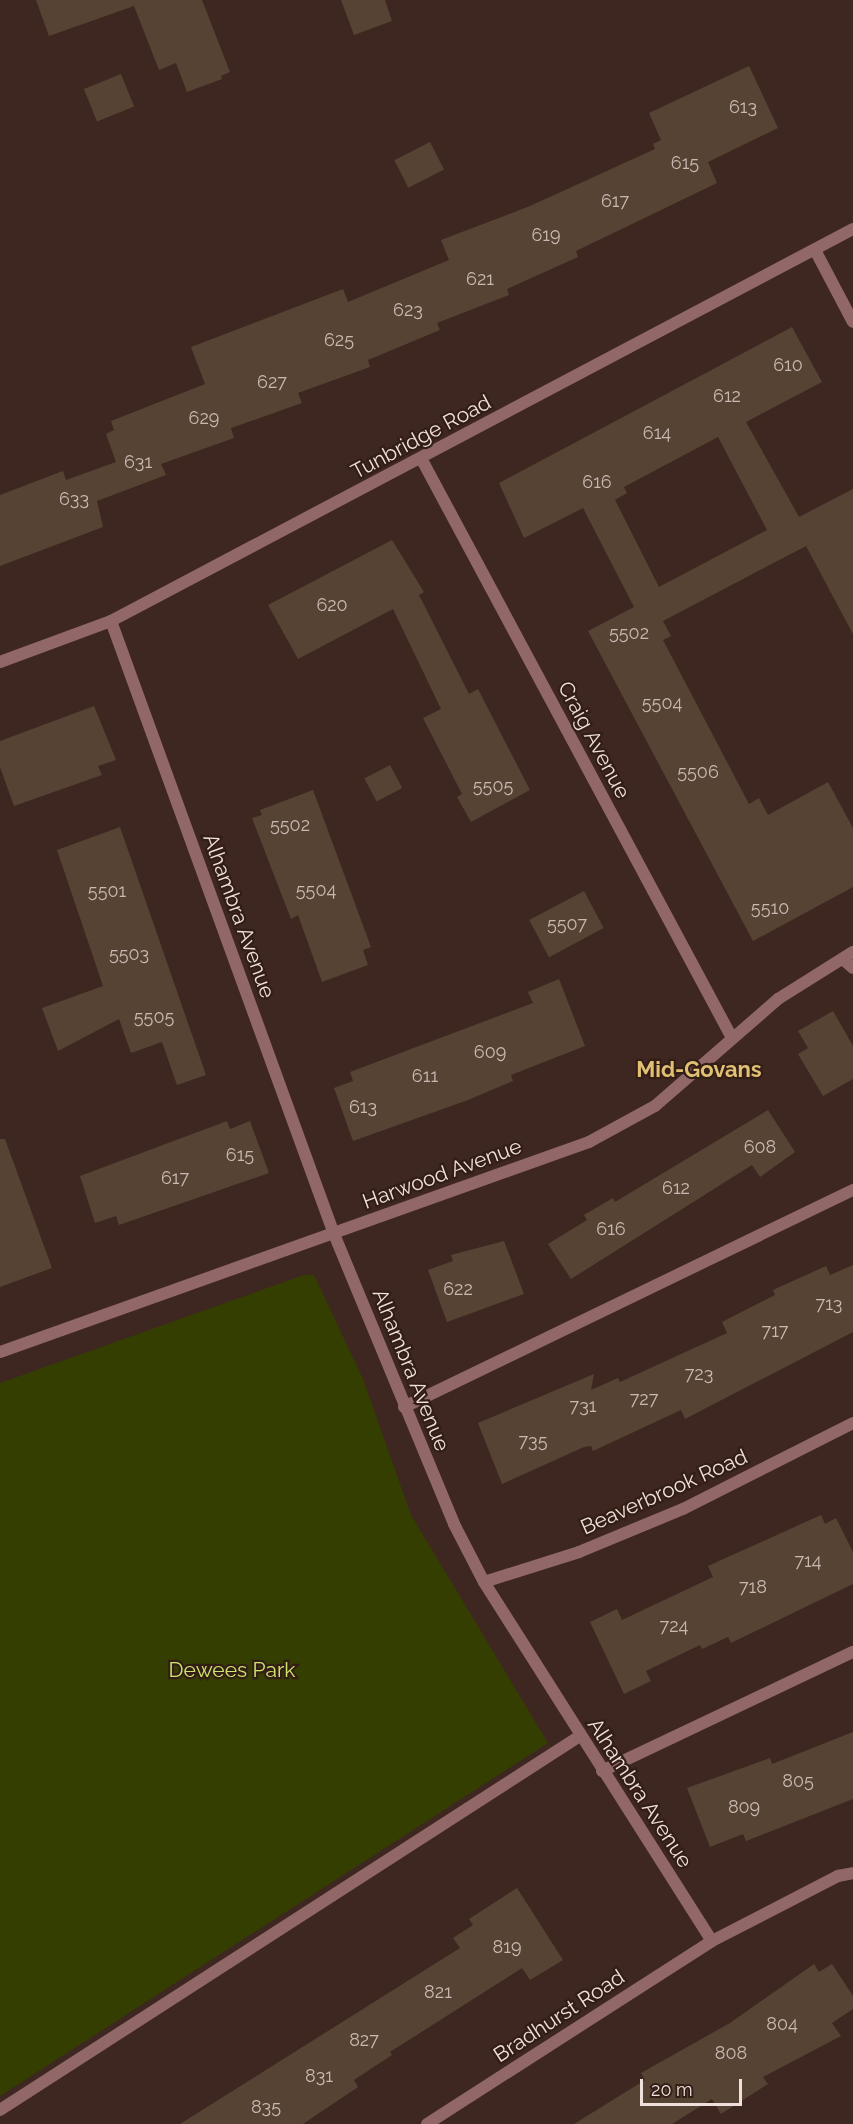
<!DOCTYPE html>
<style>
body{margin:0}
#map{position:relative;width:853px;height:2124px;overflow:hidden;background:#3e2720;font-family:Raleway,sans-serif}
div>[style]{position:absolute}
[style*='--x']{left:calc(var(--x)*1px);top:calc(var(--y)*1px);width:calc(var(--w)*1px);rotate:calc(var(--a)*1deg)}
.green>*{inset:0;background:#343e00}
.building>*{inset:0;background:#574334;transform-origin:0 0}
.lane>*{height:12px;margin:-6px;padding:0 6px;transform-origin:6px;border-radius:6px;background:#916767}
.street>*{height:12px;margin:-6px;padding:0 6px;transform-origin:6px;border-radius:6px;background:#916767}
span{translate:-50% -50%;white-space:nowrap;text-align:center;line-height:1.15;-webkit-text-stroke:4.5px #331e16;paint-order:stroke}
.number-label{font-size:18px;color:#c9b9b1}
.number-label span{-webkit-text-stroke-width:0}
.street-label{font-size:21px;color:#efe0db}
.park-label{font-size:21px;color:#cde56b}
.neighbourhood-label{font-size:22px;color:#e1c076;font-weight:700}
.scale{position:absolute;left:640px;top:2079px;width:102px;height:27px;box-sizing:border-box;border:3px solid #efe0db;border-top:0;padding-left:8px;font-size:18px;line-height:21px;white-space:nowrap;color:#efe0db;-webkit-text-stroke:4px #331e16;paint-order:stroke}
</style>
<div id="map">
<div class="green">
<div style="clip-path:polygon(304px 1275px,314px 1275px,363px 1379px,411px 1515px,548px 1743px,0 2096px,0 1383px)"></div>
</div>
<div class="building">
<div style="clip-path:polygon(36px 0,202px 0,230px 72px,221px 76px,222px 79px,187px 92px,176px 63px,159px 70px,134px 6px,49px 36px)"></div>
<div style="clip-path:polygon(341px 0,385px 0,392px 21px,354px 35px)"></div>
<div style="clip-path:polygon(749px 66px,778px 128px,708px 162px,717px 183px,576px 251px,578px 257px,507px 289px,509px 295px,437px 323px,440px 330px,368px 360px,370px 367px,298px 393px,302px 403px,231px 428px,234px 438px,161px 464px,166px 475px,97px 501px,103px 527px,0 566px,0 495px,63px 471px,66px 480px,116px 462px,106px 434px,114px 430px,111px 421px,205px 384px,191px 347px,343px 289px,348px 302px,449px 260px,441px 240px,530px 206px,655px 149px,653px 144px,661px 140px,649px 113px)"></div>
<div style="left:121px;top:74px;width:35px;height:40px;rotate:68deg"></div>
<div style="left:430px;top:142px;width:31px;height:40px;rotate:63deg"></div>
<div style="clip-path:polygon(evenodd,792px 327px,822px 382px,746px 422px,799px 517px,853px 489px,853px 634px,806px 546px,663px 621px,671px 636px,663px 640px,749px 804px,759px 798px,768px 815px,828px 782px,853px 828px,853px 887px,753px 941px,588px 631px,634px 607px,583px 508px,524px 538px,499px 483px,792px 327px,718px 437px,767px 530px,659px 587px,615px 500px,627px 493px,624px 487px,718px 437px)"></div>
<div style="clip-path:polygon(392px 540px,424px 592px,419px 595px,469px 694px,478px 689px,530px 790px,471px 822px,457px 797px,462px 794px,423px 718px,441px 709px,393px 609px,298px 659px,268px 605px)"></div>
<div style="clip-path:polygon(94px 706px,116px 760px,98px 766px,102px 775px,14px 806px,0 767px,0 741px)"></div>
<div style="left:390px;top:765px;width:26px;height:29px;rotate:62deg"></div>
<div style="clip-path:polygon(313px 790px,371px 947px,363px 950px,368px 965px,322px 982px,298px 915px,291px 919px,252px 818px,262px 815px,260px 810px)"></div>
<div style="clip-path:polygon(120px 827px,206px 1075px,177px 1085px,162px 1042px,131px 1053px,119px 1019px,58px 1051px,42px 1008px,103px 986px,57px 850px)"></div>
<div style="left:584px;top:891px;width:42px;height:62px;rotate:62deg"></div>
<div style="clip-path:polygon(559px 979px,585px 1046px,511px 1075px,513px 1081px,468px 1100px,353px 1141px,334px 1088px,353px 1081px,350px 1072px,533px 1003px,528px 992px)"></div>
<div style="clip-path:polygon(833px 1011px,853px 1046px,853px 1079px,823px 1096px,798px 1054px,808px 1048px,798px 1031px)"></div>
<div style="clip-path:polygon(768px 1110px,795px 1152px,760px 1177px,752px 1165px,571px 1279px,548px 1244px,587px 1220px,584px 1215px,613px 1198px,615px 1202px)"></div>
<div style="clip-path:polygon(227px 1121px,230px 1129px,250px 1121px,269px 1173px,119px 1225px,116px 1216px,95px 1223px,80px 1176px)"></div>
<div style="clip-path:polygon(0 1139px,5px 1139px,52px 1268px,0 1287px)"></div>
<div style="clip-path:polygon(504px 1241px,524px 1294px,447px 1322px,428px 1270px,453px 1261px,451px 1255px)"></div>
<div style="clip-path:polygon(853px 1265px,853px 1332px,685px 1419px,681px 1410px,593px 1451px,591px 1446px,584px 1447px,502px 1484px,478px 1423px,594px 1374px,591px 1390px,618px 1378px,620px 1382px,727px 1333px,722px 1322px,775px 1295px,773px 1290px,826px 1266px,830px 1275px)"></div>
<div style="clip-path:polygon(821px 1515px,825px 1524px,836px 1518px,853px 1552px,853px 1584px,731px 1643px,728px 1637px,702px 1649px,700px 1645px,646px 1671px,651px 1681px,624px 1694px,590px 1622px,617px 1609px,622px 1620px,713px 1577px,708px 1566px)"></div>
<div style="clip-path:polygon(853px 1732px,853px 1799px,746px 1841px,743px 1834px,710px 1847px,687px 1788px,770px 1758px,772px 1764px)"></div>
<div style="clip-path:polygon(517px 1888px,563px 1960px,530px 1980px,522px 1968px,390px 2052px,392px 2055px,354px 2080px,358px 2087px,303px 2124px,180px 2124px,460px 1948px,453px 1938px,473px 1925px,469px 1919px)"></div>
<div style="clip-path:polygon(814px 1964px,819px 1972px,832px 1964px,853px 1996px,853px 2009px,832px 2023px,841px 2036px,763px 2077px,768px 2084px,721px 2114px,712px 2099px,672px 2124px,574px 2124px,645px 2080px,641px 2073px,730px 2023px)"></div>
</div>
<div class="lane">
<div style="--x:843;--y:959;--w:13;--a:42"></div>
<div style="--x:404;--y:1407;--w:499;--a:-25.8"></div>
<div style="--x:602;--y:1771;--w:278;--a:-25.4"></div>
<div style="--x:0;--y:2110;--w:690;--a:-32.82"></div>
</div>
<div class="street">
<div style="--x:815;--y:250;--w:81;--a:62.2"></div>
<div style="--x:422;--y:460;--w:656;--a:61.79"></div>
<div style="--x:111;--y:621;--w:652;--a:70.01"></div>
<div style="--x:334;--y:1234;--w:314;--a:67.5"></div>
<div style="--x:454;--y:1524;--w:65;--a:62.7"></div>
<div style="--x:484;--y:1582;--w:425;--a:57.6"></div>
<div style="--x:0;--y:662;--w:118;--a:-20.3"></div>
<div style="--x:111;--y:621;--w:839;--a:-27.85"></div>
<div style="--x:0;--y:1352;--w:625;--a:-19.62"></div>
<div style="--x:589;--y:1142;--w:75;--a:-28.6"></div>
<div style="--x:655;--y:1106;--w:163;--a:-41"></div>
<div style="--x:778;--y:999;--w:89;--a:-32.1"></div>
<div style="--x:484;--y:1582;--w:100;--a:-17.5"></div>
<div style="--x:579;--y:1552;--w:113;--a:-22.5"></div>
<div style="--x:683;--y:1509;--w:191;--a:-26.8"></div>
<div style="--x:427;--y:2124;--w:339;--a:-32.7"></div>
<div style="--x:712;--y:1941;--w:142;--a:-27.3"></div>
<div style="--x:838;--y:1876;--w:15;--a:-11"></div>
</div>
<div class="number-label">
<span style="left:743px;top:107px">613</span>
<span style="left:685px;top:163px">615</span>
<span style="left:615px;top:201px">617</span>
<span style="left:546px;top:235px">619</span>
<span style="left:480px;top:279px">621</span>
<span style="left:408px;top:310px">623</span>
<span style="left:339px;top:340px">625</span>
<span style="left:788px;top:365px">610</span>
<span style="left:272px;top:382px">627</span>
<span style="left:727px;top:396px">612</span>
<span style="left:204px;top:418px">629</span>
<span style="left:657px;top:433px">614</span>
<span style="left:138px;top:462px">631</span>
<span style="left:597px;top:482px">616</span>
<span style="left:74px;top:499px">633</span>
<span style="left:332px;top:605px">620</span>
<span style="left:629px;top:633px">5502</span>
<span style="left:662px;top:703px">5504</span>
<span style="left:698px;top:772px">5506</span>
<span style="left:493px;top:786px">5505</span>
<span style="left:290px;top:825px">5502</span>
<span style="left:316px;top:890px">5504</span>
<span style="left:107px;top:891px">5501</span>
<span style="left:770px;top:908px">5510</span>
<span style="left:567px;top:924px">5507</span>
<span style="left:129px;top:954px">5503</span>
<span style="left:154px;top:1017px">5505</span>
<span style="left:490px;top:1052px">609</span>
<span style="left:425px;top:1076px">611</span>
<span style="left:363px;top:1107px">613</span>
<span style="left:760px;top:1147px">608</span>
<span style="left:240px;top:1155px">615</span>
<span style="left:175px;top:1178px">617</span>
<span style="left:676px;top:1188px">612</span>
<span style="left:611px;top:1229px">616</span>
<span style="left:458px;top:1289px">622</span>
<span style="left:829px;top:1304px">713</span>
<span style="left:775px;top:1331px">717</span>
<span style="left:699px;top:1374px">723</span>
<span style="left:644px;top:1399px">727</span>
<span style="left:583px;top:1406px">731</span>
<span style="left:533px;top:1441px">735</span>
<span style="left:808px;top:1561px">714</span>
<span style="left:753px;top:1587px">718</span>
<span style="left:674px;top:1626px">724</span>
<span style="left:798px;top:1781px">805</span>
<span style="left:744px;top:1807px">809</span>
<span style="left:507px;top:1947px">819</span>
<span style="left:438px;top:1992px">821</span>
<span style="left:782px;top:2024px">804</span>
<span style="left:364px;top:2040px">827</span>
<span style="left:731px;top:2053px">808</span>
<span style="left:319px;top:2076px">831</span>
<span style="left:266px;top:2107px">835</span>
</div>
<div class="street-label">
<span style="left:421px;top:437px;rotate:-28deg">Tunbridge Road</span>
<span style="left:594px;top:740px;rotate:62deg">Craig Avenue</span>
<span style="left:239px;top:916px;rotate:70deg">Alhambra Avenue</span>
<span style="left:442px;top:1174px;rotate:-20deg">Harwood Avenue</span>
<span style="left:411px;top:1370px;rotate:68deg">Alhambra Avenue</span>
<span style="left:664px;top:1492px;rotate:-24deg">Beaverbrook Road</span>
<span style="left:640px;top:1793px;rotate:57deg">Alhambra Avenue</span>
<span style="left:559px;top:2016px;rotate:-33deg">Bradhurst Road</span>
</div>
<div class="park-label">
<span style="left:232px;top:1670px">Dewees Park</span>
</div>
<div class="neighbourhood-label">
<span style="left:699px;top:1070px">Mid-Govans</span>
</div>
<div class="scale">20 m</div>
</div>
